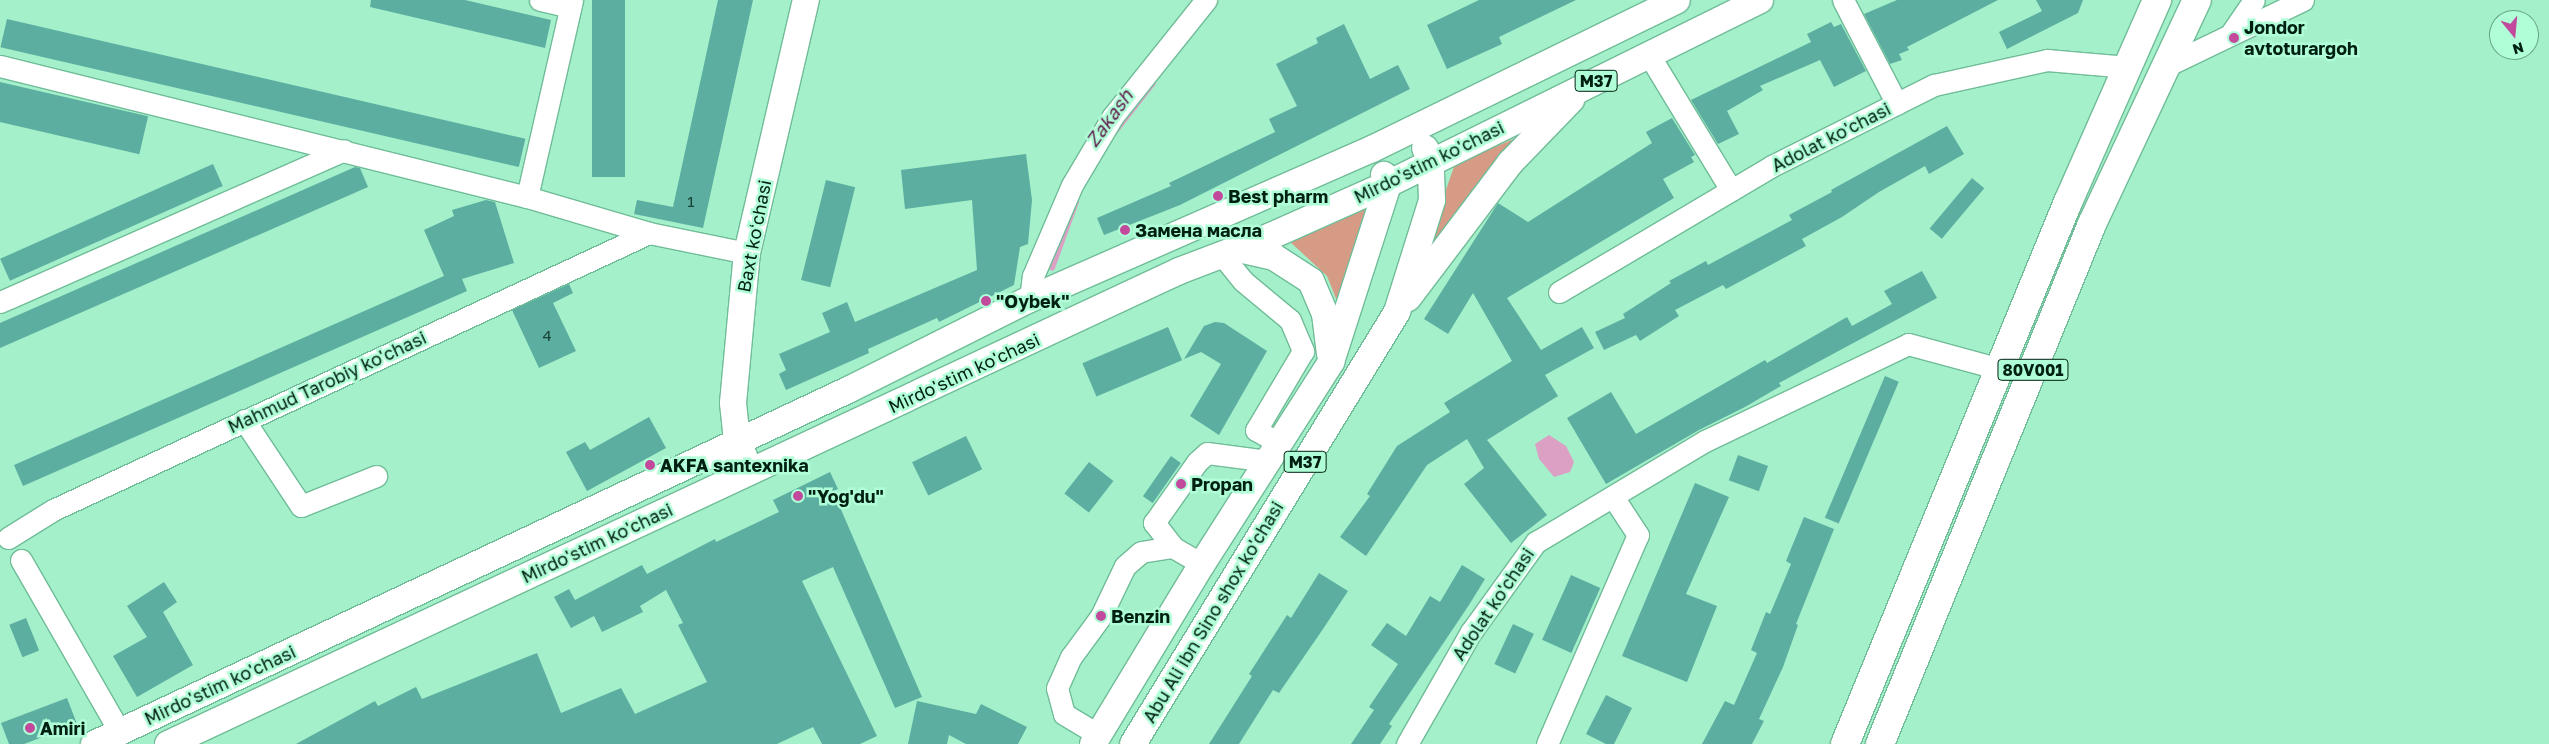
<!DOCTYPE html>
<meta charset="utf-8">
<style>
body{margin:0}
#map{position:relative;width:2549px;height:744px;overflow:hidden;background:#a3f0ca;font-family:"Golos Text",sans-serif}
div>[style]{position:absolute}
[style*='--x']{left:calc(var(--x)*1px);top:calc(var(--y)*1px);width:calc(var(--w)*1px);rotate:calc(var(--a)*1deg)}
.green>*{inset:0;background:#d69b84}
.water>*{inset:0;background:#dba0c4}
.stream>*{height:5.5px;margin:-2.75px;padding:0 2.75px;transform-origin:2.75px;border-radius:2.75px;background:#dba0c4}
.building>*{inset:0;background:#5caea1;transform-origin:0 0}
.roads{filter:drop-shadow(1px 0 #70bc98) drop-shadow(-1px 0 #70bc98) drop-shadow(0 1px #70bc98) drop-shadow(0 -1px #70bc98)}
.minor>*{height:21px;margin:-10.5px;padding:0 10.5px;transform-origin:10.5px;border-radius:10.5px;background:#fff}
.major>*{height:26px;margin:-13px;padding:0 13px;transform-origin:13px;border-radius:13px;background:#fff}
.highway>*{height:28px;margin:-14px;padding:0 14px;transform-origin:14px;border-radius:14px;background:#fff}
.dots>*{width:14px;height:14px;translate:-50% -50%;box-sizing:border-box;border:2px solid #b0fed7;border-radius:50%}
span{translate:-50% -50%;white-space:nowrap;text-align:center;line-height:1.15;-webkit-text-stroke:5px #b0fed7;paint-order:stroke}
.number-label{font-size:15px;color:#174436}
.number-label span{-webkit-text-stroke-width:0}
.shield-label span{padding:1px 4px;background:#b0fed7;border:1px solid;border-radius:4px;-webkit-text-stroke-width:0}
.shield-label{font-size:16px;color:#002012;font-weight:700}
.poi-label{font-size:18px;color:#002012;font-weight:700}
.left{translate:0 -50%;text-align:left}
.street-label{font-size:18px;color:#002012}
.water-label{font-size:19px;color:#621e4d;font-style:italic}
.north{position:absolute;left:2489px;top:10px;width:50px;height:50px;box-sizing:border-box;background:#b0fed7;border:1px solid #6aa588;border-radius:50%;rotate:163deg;font-size:14px;font-weight:700;line-height:20px;text-align:center;color:#002012}
.north::after{content:'';display:block;margin:auto;width:18px;height:22px;background:#c3499d;clip-path:polygon(50% 0,100% 100%,50% 72%,0 100%)}
</style>
<div id="map">
<div class="green">
<div style="clip-path:polygon(1516px 138px,1418px 269px,1455px 164px)"></div>
<div style="clip-path:polygon(1359px 208px,1368px 210px,1337px 301px,1327px 276px,1287px 239px)"></div>
</div>
<div class="water">
<div style="clip-path:polygon(1549px 435px,1566px 446px,1574px 462px,1570px 472px,1554px 477px,1539px 459px,1535px 444px)"></div>
</div>
<div class="stream">
<div style="--x:1114;--y:133;--w:63;--a:-52"></div>
<div style="--x:1052;--y:268;--w:70;--a:-70"></div>
</div>
<div class="building">
<div style="clip-path:polygon(371px 0,465px 0,551px 20px,545px 48px,370px 7px)"></div>
<div style="left:592px;top:0;width:33px;height:177px"></div>
<div style="clip-path:polygon(718px 0,753px 0,703px 228px,634px 214px,637px 200px,673px 207px)"></div>
<div style="clip-path:polygon(1479px 0,1576px 0,1499px 37px,1502px 44px,1447px 69px,1427px 25px)"></div>
<div style="clip-path:polygon(1897px 0,1998px 0,1907px 47px,1909px 50px,1899px 54px,1902px 60px,1890px 64px,1864px 14px)"></div>
<div style="clip-path:polygon(2036px 0,2083px 0,2078px 13px,2007px 49px,1999px 32px,2042px 11px)"></div>
<div style="left:7px;top:19px;width:532px;height:29px;rotate:13deg"></div>
<div style="clip-path:polygon(1831px 22px,1834px 27px,1841px 24px,1866px 71px,1834px 87px,1820px 60px,1760px 86px,1763px 90px,1727px 111px,1739px 134px,1718px 144px,1691px 100px,1811px 42px,1807px 34px)"></div>
<div style="clip-path:polygon(1344px 24px,1370px 79px,1398px 65px,1410px 89px,1180px 205px,1104px 235px,1097px 218px,1171px 186px,1169px 183px,1275px 132px,1269px 119px,1297px 106px,1276px 64px,1318px 43px,1316px 38px)"></div>
<div style="left:0;top:82px;width:152px;height:39px;rotate:13deg"></div>
<div style="clip-path:polygon(1672px 118px,1695px 155px,1691px 157px,1694px 162px,1663px 179px,1674px 198px,1507px 298px,1541px 350px,1582px 327px,1594px 348px,1545px 375px,1558px 396px,1487px 440px,1547px 515px,1511px 543px,1464px 484px,1484px 468px,1467px 439px,1427px 465px,1366px 556px,1340px 537px,1370px 496px,1367px 494px,1397px 446px,1450px 412px,1444px 403px,1512px 361px,1473px 293px,1448px 334px,1424px 319px,1498px 203px,1528px 222px,1652px 143px,1646px 132px)"></div>
<div style="clip-path:polygon(1947px 126px,1964px 154px,1929px 174px,1925px 166px,1879px 192px,1842px 217px,1802px 239px,1806px 246px,1726px 289px,1723px 285px,1675px 310px,1679px 316px,1640px 341px,1636px 335px,1604px 350px,1595px 332px,1625px 318px,1623px 314px,1671px 283px,1669px 281px,1706px 261px,1708px 265px,1792px 220px,1789px 215px,1832px 192px,1831px 190px)"></div>
<div style="clip-path:polygon(1026px 154px,1032px 200px,1028px 244px,1020px 247px,1014px 285px,939px 322px,937px 318px,868px 349px,869px 353px,786px 390px,779px 374px,786px 370px,779px 354px,830px 332px,822px 313px,847px 302px,855px 322px,977px 270px,972px 200px,905px 209px,901px 170px)"></div>
<div style="left:213px;top:164px;width:24px;height:233px;rotate:66deg"></div>
<div style="clip-path:polygon(355px 167px,360px 168px,368px 187px,0 348px,0 323px)"></div>
<div style="left:1972px;top:178px;width:16px;height:66px;rotate:40deg"></div>
<div style="left:826px;top:180px;width:30px;height:103px;rotate:14deg"></div>
<div style="clip-path:polygon(486px 200px,495px 202px,514px 263px,462px 279px,467px 291px,23px 486px,14px 465px,444px 276px,424px 230px,454px 216px,452px 210px)"></div>
<div style="clip-path:polygon(1922px 271px,1937px 298px,1779px 383px,1781px 386px,1745px 407px,1699px 430px,1606px 484px,1567px 418px,1611px 392px,1636px 434px,1765px 360px,1767px 363px,1847px 317px,1852px 326px,1892px 304px,1884px 291px)"></div>
<div style="clip-path:polygon(569px 284px,573px 293px,553px 303px,576px 351px,539px 368px,512px 310px)"></div>
<div style="clip-path:polygon(1215px 322px,1224px 323px,1267px 351px,1219px 435px,1190px 416px,1221px 364px,1201px 352px,1184px 359px,1204px 326px)"></div>
<div style="left:1168px;top:327px;width:36px;height:93px;rotate:67deg"></div>
<div style="left:1885px;top:376px;width:15px;height:154px;rotate:23deg"></div>
<div style="clip-path:polygon(649px 417px,666px 448px,587px 491px,566px 452px,585px 442px,590px 450px)"></div>
<div style="left:966px;top:436px;width:37px;height:60px;rotate:64deg"></div>
<div style="left:1738px;top:455px;width:32px;height:27px;rotate:20deg"></div>
<div style="left:1171px;top:456px;width:12px;height:49px;rotate:35deg"></div>
<div style="left:1089px;top:462px;width:31px;height:40px;rotate:38deg"></div>
<div style="clip-path:polygon(830px 472px,838px 489px,833px 491px,922px 697px,895px 708px,833px 567px,802px 581px,877px 736px,860px 744px,822px 744px,813px 727px,777px 744px,296px 744px,375px 701px,378px 706px,416px 687px,422px 699px,537px 653px,561px 713px,621px 688px,635px 714px,707px 682px,678px 625px,683px 623px,666px 590px,640px 606px,643px 612px,602px 632px,594px 616px,571px 628px,554px 597px,569px 589px,575px 600px,642px 565px,647px 574px,715px 539px,716px 542px,779px 512px,773px 500px)"></div>
<div style="clip-path:polygon(1695px 483px,1729px 497px,1686px 594px,1717px 606px,1687px 682px,1622px 656px)"></div>
<div style="clip-path:polygon(1804px 517px,1834px 529px,1796px 624px,1798px 625px,1783px 667px,1759px 719px,1764px 721px,1752px 744px,1702px 744px,1725px 701px,1734px 705px,1757px 653px,1751px 650px,1766px 612px,1770px 614px,1791px 564px,1786px 561px)"></div>
<div style="clip-path:polygon(1462px 565px,1485px 579px,1469px 605px,1389px 724px,1392px 726px,1380px 744px,1351px 744px,1374px 710px,1369px 707px,1398px 664px,1371px 645px,1387px 623px,1406px 636px,1430px 596px,1440px 602px)"></div>
<div style="clip-path:polygon(1319px 573px,1348px 591px,1323px 629px,1279px 693px,1273px 690px,1239px 744px,1209px 744px,1252px 676px,1249px 674px,1287px 615px,1291px 618px)"></div>
<div style="left:1571px;top:575px;width:32px;height:71px;rotate:24deg"></div>
<div style="clip-path:polygon(164px 582px,177px 602px,163px 612px,193px 665px,137px 697px,113px 656px,147px 637px,127px 606px)"></div>
<div style="left:26px;top:618px;width:35px;height:18px;rotate:68deg"></div>
<div style="left:1513px;top:624px;width:23px;height:44px;rotate:25deg"></div>
<div style="clip-path:polygon(1606px 695px,1632px 708px,1614px 744px,1606px 744px,1586px 734px)"></div>
<div style="clip-path:polygon(67px 698px,77px 724px,24px 744px,9px 744px,1px 723px)"></div>
<div style="clip-path:polygon(917px 701px,976px 714px,981px 704px,1027px 727px,1018px 744px,966px 744px,949px 735px,947px 744px,908px 744px)"></div>
</div>
<div class="roads">
<div class="minor">
<div style="--x:540;--y:0;--w:31;--a:13"></div>
<div style="--x:1843;--y:0;--w:117;--a:62.6"></div>
<div style="--x:2230;--y:35;--w:42;--a:-55.6"></div>
<div style="--x:1649;--y:55;--w:158;--a:58.7"></div>
<div style="--x:0;--y:66;--w:543;--a:13.96"></div>
<div style="--x:527;--y:197;--w:127;--a:16.4"></div>
<div style="--x:649;--y:233;--w:100;--a:11.5"></div>
<div style="--x:2166;--y:66;--w:152;--a:-25.7"></div>
<div style="--x:527;--y:197;--w:202;--a:-77.1"></div>
<div style="--x:1222;--y:255;--w:33;--a:51"></div>
<div style="--x:1243;--y:281;--w:61;--a:39.7"></div>
<div style="--x:1290;--y:320;--w:34;--a:67"></div>
<div style="--x:1303;--y:351;--w:92;--a:120.7"></div>
<div style="--x:1256;--y:430;--w:28;--a:30"></div>
<div style="--x:1559;--y:292;--w:247;--a:-30.6"></div>
<div style="--x:1772;--y:166;--w:181;--a:-26.6"></div>
<div style="--x:1934;--y:85;--w:116;--a:-12.5"></div>
<div style="--x:2047;--y:60;--w:81;--a:4.9"></div>
<div style="--x:1030;--y:299;--w:23;--a:-83"></div>
<div style="--x:1033;--y:276;--w:99;--a:-66.8"></div>
<div style="--x:1072;--y:185;--w:80;--a:-59.3"></div>
<div style="--x:1113;--y:116;--w:149;--a:-51.3"></div>
<div style="--x:0;--y:302;--w:376;--a:-23.8"></div>
<div style="--x:244;--y:420;--w:103;--a:56.5"></div>
<div style="--x:301;--y:506;--w:81;--a:-21.8"></div>
<div style="--x:8;--y:538;--w:53;--a:-31.9"></div>
<div style="--x:53;--y:510;--w:657;--a:-24.93"></div>
<div style="--x:21;--y:560;--w:198;--a:60.1"></div>
<div style="--x:1202;--y:564;--w:34;--a:-150"></div>
<div style="--x:1173;--y:547;--w:31;--a:-128"></div>
<div style="--x:1154;--y:523;--w:75;--a:-54.8"></div>
<div style="--x:1197;--y:462;--w:13;--a:-42"></div>
<div style="--x:1207;--y:453;--w:63;--a:7.4"></div>
<div style="--x:1099;--y:735;--w:41;--a:-149"></div>
<div style="--x:1064;--y:714;--w:27;--a:-105"></div>
<div style="--x:1057;--y:688;--w:34;--a:-66"></div>
<div style="--x:1071;--y:657;--w:51;--a:-53.8"></div>
<div style="--x:1101;--y:616;--w:55;--a:-64.4"></div>
<div style="--x:1125;--y:566;--w:21;--a:-41"></div>
<div style="--x:1141;--y:552;--w:32;--a:-9"></div>
<div style="--x:1407;--y:744;--w:129;--a:-60.3"></div>
<div style="--x:1471;--y:632;--w:111;--a:-54.2"></div>
<div style="--x:1536;--y:542;--w:197;--a:-30.9"></div>
<div style="--x:1705;--y:441;--w:225;--a:-25.5"></div>
<div style="--x:1908;--y:344;--w:95;--a:15.2"></div>
<div style="--x:1547;--y:744;--w:228;--a:-66.5"></div>
<div style="--x:1638;--y:535;--w:45;--a:-123.3"></div>
</div>
<div class="major">
<div style="--x:1239;--y:249;--w:36;--a:13"></div>
<div style="--x:1274;--y:257;--w:44;--a:33"></div>
<div style="--x:1311;--y:281;--w:36;--a:67"></div>
<div style="--x:1325;--y:314;--w:40;--a:82.9"></div>
<div style="--x:1408;--y:298;--w:169;--a:-52.9"></div>
<div style="--x:1510;--y:163;--w:88;--a:-45.9"></div>
<div style="--x:744;--y:456;--w:17;--a:-115"></div>
<div style="--x:737;--y:441;--w:38;--a:-96"></div>
<div style="--x:733;--y:403;--w:151;--a:-84.7"></div>
<div style="--x:747;--y:253;--w:260;--a:-76.9"></div>
<div style="--x:94;--y:744;--w:835;--a:-25.15"></div>
<div style="--x:850;--y:389;--w:201;--a:-26.6"></div>
<div style="--x:1030;--y:299;--w:373;--a:-23.7"></div>
<div style="--x:1372;--y:149;--w:339;--a:-26"></div>
<div style="--x:168;--y:744;--w:1116;--a:-25.07"></div>
<div style="--x:1179;--y:271;--w:98;--a:-20.8"></div>
<div style="--x:1271;--y:236;--w:128;--a:-24"></div>
<div style="--x:1388;--y:184;--w:415;--a:-26.3"></div>
<div style="--x:1093;--y:744;--w:210;--a:-58.8"></div>
<div style="--x:1202;--y:564;--w:240;--a:-57.4"></div>
<div style="--x:1331;--y:362;--w:187;--a:-72.2"></div>
<div style="--x:1388;--y:184;--w:10;--a:-114"></div>
<div style="--x:1133;--y:744;--w:506;--a:-58.57"></div>
<div style="--x:1397;--y:312;--w:117;--a:-72.6"></div>
<div style="--x:1432;--y:200;--w:38;--a:-92"></div>
<div style="--x:1431;--y:162;--w:15;--a:-113"></div>
</div>
<div class="highway">
<div style="--x:1845;--y:744;--w:586;--a:-67.64"></div>
<div style="--x:2068;--y:202;--w:221;--a:-66.2"></div>
<div style="--x:1880;--y:744;--w:562;--a:-67.82"></div>
<div style="--x:2092;--y:224;--w:247;--a:-64.9"></div>
</div>
</div>
<div class="dots">
<div style="left:2234px;top:38px;background:#c3499d"></div>
<div style="left:1218px;top:196px;background:#c3499d"></div>
<div style="left:1125px;top:230px;background:#c3499d"></div>
<div style="left:986px;top:301px;background:#c3499d"></div>
<div style="left:650px;top:465px;background:#c3499d"></div>
<div style="left:1181px;top:484px;background:#c3499d"></div>
<div style="left:798px;top:496px;background:#c3499d"></div>
<div style="left:1101px;top:616px;background:#c3499d"></div>
<div style="left:30px;top:728px;background:#c3499d"></div>
</div>
<div class="number-label">
<span style="left:691px;top:202px">1</span>
<span style="left:547px;top:336px">4</span>
</div>
<div class="shield-label">
<span style="left:1596px;top:81px">M37</span>
<span style="left:2033px;top:370px">80V001</span>
<span style="left:1305px;top:462px">M37</span>
</div>
<div class="poi-label">
<span class="left" style="left:2244px;top:38px">Jondor<br>avtoturargoh</span>
<span class="left" style="left:1228px;top:196px">Best pharm</span>
<span class="left" style="left:1135px;top:230px">Замена масла</span>
<span class="left" style="left:996px;top:301px">"Oybek"</span>
<span class="left" style="left:660px;top:465px">AKFA santexnika</span>
<span class="left" style="left:1191px;top:484px">Propan</span>
<span class="left" style="left:808px;top:496px">"Yog'du"</span>
<span class="left" style="left:1111px;top:616px">Benzin</span>
<span class="left" style="left:40px;top:728px">Amiri</span>
</div>
<div class="street-label">
<span style="left:1831px;top:137px;rotate:-27deg">Adolat ko'chasi</span>
<span style="left:1429px;top:162px;rotate:-26deg">Mirdo'stim ko'chasi</span>
<span style="left:754px;top:236px;rotate:-79deg">Baxt koʻchasi</span>
<span style="left:964px;top:373px;rotate:-25deg">Mirdo'stim ko'chasi</span>
<span style="left:327px;top:382px;rotate:-25deg">Mahmud Tarobiy ko'chasi</span>
<span style="left:597px;top:543px;rotate:-25deg">Mirdo'stim ko'chasi</span>
<span style="left:1493px;top:604px;rotate:-56deg">Adolat ko'chasi</span>
<span style="left:1213px;top:612px;rotate:-59deg">Abu Ali ibn Sino shox ko'chasi</span>
<span style="left:220px;top:685px;rotate:-25deg">Mirdo'stim ko'chasi</span>
</div>
<div class="water-label">
<span style="left:1109px;top:118px;rotate:-54deg">Zakash</span>
</div>
<div class="north">N</div>
</div>
